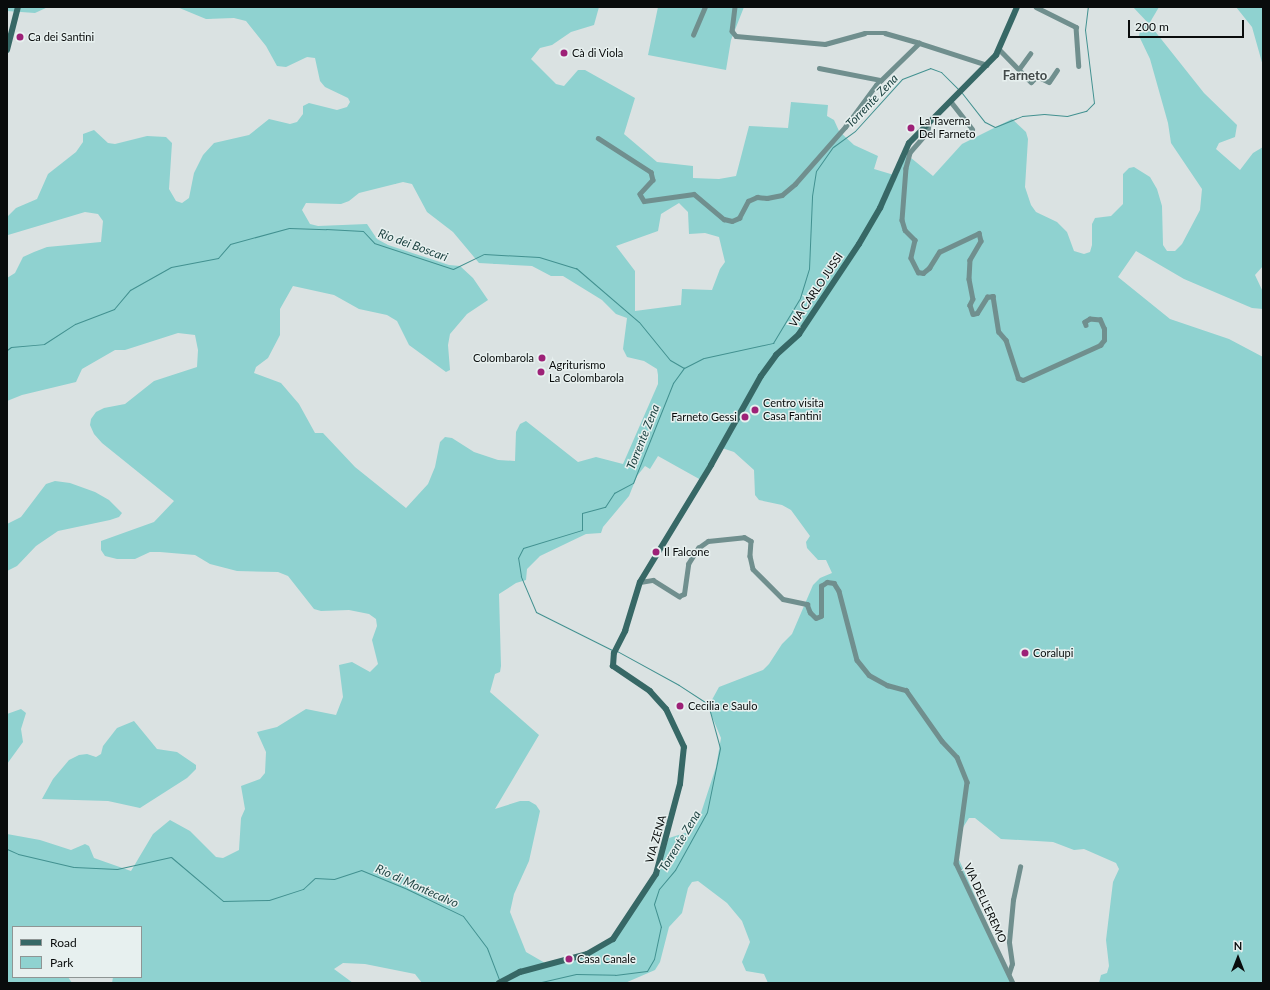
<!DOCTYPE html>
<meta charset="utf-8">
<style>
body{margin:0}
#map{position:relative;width:1270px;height:990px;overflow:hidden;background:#dae2e2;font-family:Lato,sans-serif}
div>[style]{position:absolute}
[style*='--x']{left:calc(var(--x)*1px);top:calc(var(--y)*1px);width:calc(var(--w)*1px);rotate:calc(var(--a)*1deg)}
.green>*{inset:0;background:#8fd2d0}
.stream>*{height:1px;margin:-0.5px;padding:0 0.5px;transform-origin:0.5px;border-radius:0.5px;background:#429190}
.street>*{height:4.5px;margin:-2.25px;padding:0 2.25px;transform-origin:2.25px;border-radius:2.25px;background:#708f8e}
.secondary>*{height:6px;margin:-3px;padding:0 3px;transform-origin:3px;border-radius:3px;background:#376866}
.dots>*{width:11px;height:11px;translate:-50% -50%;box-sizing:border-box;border:2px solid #e7f0ef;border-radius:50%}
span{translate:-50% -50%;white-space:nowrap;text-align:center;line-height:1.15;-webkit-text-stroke:3px #e7f0ef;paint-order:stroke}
.poi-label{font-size:11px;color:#090c0c}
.left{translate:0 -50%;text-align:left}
.right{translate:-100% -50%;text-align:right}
.street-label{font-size:11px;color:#090c0c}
.water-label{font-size:12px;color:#1f4443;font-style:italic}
.quarter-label{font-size:13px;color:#434a4a;font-weight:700}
.frame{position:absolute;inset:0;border:8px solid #090c0c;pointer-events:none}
.legend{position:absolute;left:12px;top:926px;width:130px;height:52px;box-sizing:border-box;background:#e7f0ef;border:1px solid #8e9594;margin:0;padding:5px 7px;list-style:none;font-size:12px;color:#090c0c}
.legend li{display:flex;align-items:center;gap:8px;height:20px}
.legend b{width:20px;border:1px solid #8e9594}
.north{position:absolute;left:1218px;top:938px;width:40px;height:40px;-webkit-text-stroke:3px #e7f0ef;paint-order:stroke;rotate:0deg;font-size:11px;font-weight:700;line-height:16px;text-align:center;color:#090c0c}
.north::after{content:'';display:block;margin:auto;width:14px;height:18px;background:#090c0c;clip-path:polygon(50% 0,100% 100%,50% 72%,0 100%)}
.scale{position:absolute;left:1128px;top:20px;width:116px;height:18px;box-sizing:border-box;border:2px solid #090c0c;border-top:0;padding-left:5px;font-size:12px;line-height:14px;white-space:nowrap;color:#090c0c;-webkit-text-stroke:3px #e7f0ef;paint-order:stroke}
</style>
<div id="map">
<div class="green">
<div style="clip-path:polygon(7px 7px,48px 7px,35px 13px,7px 11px)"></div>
<div style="clip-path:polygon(evenodd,177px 7px,599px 7px,594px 25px,571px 32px,552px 45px,540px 48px,531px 59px,556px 84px,564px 86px,578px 70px,585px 70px,635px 98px,624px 134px,657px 162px,693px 166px,693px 178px,719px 179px,736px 176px,749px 126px,788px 128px,791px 102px,828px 105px,827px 116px,834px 120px,839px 131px,854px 145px,878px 156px,874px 169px,894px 175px,905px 153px,933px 176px,962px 144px,1012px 119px,1026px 132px,1028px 139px,1025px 187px,1031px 205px,1036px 212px,1057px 222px,1067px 232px,1074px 251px,1084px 254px,1090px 252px,1092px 245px,1092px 224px,1095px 218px,1111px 216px,1123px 204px,1123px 174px,1129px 168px,1134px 167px,1150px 177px,1157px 189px,1162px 206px,1163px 245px,1167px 251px,1175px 251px,1182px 244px,1200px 210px,1202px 189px,1171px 143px,1168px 123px,1150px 59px,1139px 36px,1142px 22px,1150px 25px,1204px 93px,1237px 125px,1235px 137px,1219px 143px,1216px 149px,1240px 170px,1253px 153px,1263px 147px,1263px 266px,1255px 275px,1263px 292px,1263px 309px,1252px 308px,1184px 279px,1136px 251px,1118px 277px,1170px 319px,1229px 339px,1263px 357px,1263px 983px,1099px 983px,1101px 975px,1107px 973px,1109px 966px,1106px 940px,1113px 882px,1119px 869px,1116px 863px,1084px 849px,1074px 850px,1053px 842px,1001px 839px,975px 818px,969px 818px,962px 829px,957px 855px,1013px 983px,768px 983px,764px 974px,746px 971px,742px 962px,750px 942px,742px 921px,727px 903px,698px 881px,692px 882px,688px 888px,682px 913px,669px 927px,660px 962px,655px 970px,625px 983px,422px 983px,415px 974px,365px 964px,343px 963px,334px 969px,353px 983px,112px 983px,113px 977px,141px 977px,141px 927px,73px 926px,13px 927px,13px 977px,68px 977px,72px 983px,7px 983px,7px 834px,40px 840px,71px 850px,85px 844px,89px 846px,94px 858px,131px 871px,153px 834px,170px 820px,190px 831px,216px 857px,223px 858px,239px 850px,241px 818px,245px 809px,241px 786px,260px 779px,265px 773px,266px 752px,257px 732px,277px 727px,306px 709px,336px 715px,343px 697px,339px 665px,352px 662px,370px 672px,378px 664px,372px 640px,377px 626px,376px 619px,369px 614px,349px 610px,321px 611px,314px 609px,288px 576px,278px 572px,237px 571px,210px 564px,195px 555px,160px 552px,150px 552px,135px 559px,117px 559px,105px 556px,101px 550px,101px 541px,154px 522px,174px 501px,102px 443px,94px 434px,90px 425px,91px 419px,96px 412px,104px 408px,125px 404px,154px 381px,197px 367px,198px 350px,195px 335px,178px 333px,125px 350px,115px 350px,82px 369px,76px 382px,22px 395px,7px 401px,7px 278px,15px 273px,23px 257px,34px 252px,47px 247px,101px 242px,103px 221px,98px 214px,85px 212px,8px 235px,7px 217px,16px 208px,37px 199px,48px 174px,76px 152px,83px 142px,83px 134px,94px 130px,108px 143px,115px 144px,147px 136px,166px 137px,172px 143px,169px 189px,176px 201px,182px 203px,189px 198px,194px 173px,203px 155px,214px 143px,249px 135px,269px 119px,290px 124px,297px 122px,303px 114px,303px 106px,309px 103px,337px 110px,347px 107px,350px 102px,348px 98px,325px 87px,320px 81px,315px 58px,307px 57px,286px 67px,277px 66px,266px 46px,246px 21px,234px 18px,206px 19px,177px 7px,403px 182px,412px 184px,427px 212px,453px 232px,479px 263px,532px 266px,551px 276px,563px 276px,602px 300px,616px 314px,627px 318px,623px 349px,627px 357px,644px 361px,657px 369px,658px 375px,658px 384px,623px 464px,596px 457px,578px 462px,526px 421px,520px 424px,516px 432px,515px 461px,498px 460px,474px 452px,452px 438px,445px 437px,440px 442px,435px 467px,428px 484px,406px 508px,355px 467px,323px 433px,315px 433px,299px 404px,281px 383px,254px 373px,256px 367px,268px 358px,280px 335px,280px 309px,293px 286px,334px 295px,359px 309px,387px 315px,397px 321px,409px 345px,446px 372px,450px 370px,448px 345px,450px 334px,467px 314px,488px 300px,473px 278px,460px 266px,449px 265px,388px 245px,377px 239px,367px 224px,318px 226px,310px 224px,302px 210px,306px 203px,341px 204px,349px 201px,359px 193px,403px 182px,177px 7px,679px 203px,688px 212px,689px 234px,705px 233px,719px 237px,725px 262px,720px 269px,712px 290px,682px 289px,681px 305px,635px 311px,635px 271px,616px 246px,658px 231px,661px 214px,679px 203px,177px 7px,722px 448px,734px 452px,754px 470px,755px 495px,759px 500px,782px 505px,791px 510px,810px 536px,806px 542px,807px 548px,818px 560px,826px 560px,832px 573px,820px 578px,813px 585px,792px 634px,782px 644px,769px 664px,763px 670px,719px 687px,708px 707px,721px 738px,716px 767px,699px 819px,688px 832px,669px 838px,658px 867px,613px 940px,583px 954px,545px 963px,526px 952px,510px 912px,514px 894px,529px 861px,540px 811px,536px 805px,529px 801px,520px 801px,495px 809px,539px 735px,490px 692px,495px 674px,500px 672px,501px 666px,499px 594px,516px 583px,526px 580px,527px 569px,540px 556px,586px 534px,601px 533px,603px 527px,629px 496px,637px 476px,645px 466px,650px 469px,658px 456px,701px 480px,722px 448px)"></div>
<div style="clip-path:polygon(658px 7px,744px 7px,731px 40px,726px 70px,648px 55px)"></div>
<div style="clip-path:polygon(1133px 7px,1159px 7px,1149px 24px)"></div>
<div style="clip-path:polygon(1236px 7px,1263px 7px,1263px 66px,1252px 27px)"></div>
<div style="clip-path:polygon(55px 481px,70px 483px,95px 492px,109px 500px,122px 513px,119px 517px,110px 520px,58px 531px,36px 546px,17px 566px,7px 571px,7px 524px,21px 517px,46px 484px)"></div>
<div style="clip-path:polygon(21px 709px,26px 713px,21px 729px,23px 742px,7px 764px,7px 714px)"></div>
<div style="clip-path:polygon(134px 721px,157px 749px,177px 752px,196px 765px,196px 769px,187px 778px,140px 808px,108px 801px,42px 799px,53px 779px,69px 760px,79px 755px,87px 754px,96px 757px,101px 754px,103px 746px,117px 728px)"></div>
</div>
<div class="stream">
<div style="--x:962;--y:93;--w:37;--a:52"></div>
<div style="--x:985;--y:122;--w:11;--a:27"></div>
<div style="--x:995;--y:127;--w:29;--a:-22"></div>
<div style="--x:1022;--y:116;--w:22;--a:-5"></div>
<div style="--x:1044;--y:114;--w:23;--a:5"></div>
<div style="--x:1067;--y:116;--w:20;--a:-15"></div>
<div style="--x:1086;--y:111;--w:11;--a:-45"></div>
<div style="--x:1094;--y:103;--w:74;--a:-97"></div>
<div style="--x:1085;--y:30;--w:23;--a:-83"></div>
<div style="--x:7;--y:350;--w:5;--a:-37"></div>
<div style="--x:11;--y:347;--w:33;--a:-5"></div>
<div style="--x:44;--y:344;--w:37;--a:-33"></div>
<div style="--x:75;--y:324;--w:42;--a:-21"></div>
<div style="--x:114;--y:309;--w:25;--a:-50"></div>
<div style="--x:130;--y:290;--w:47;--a:-29.3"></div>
<div style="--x:171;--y:267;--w:48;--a:-10.8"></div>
<div style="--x:218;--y:258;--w:18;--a:-49"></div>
<div style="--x:230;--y:244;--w:61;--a:-15.2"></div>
<div style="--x:289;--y:228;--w:37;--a:2"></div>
<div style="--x:326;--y:229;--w:37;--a:3"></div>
<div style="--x:363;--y:231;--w:16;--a:47"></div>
<div style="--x:374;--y:243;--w:83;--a:18.2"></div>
<div style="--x:453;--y:269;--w:34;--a:-26"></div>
<div style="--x:484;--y:254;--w:55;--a:3.1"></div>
<div style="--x:539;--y:257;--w:39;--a:17"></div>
<div style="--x:576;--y:268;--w:83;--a:40.6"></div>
<div style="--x:639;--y:322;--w:49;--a:50.8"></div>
<div style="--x:670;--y:360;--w:16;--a:30"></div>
<div style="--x:612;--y:650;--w:85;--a:-153.4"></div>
<div style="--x:536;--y:612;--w:39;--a:-113"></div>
<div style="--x:521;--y:576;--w:18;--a:-99"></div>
<div style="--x:518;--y:558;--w:11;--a:-63"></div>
<div style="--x:523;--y:548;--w:62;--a:-17"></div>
<div style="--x:582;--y:530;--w:17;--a:-90"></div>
<div style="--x:582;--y:513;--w:24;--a:-15"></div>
<div style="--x:605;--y:507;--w:17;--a:-57"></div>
<div style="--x:614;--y:493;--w:21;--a:-28"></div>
<div style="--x:633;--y:483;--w:108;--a:-68.2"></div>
<div style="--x:673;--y:383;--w:19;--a:-54"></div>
<div style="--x:684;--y:368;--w:22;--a:-27"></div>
<div style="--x:704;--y:358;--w:71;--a:-12.3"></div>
<div style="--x:773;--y:343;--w:52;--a:-59"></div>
<div style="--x:800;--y:298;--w:30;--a:-73"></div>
<div style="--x:809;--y:269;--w:73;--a:-87.6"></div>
<div style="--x:812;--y:196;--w:25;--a:-81"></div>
<div style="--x:816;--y:171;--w:29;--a:-55"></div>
<div style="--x:833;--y:147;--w:27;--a:-36"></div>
<div style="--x:855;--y:131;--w:70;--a:-47.9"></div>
<div style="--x:902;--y:79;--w:30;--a:-21"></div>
<div style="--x:930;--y:68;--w:12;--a:20"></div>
<div style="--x:941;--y:72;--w:24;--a:45"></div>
<div style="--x:7;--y:849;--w:12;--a:24"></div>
<div style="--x:18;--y:854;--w:57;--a:13.1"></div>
<div style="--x:74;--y:867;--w:43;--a:2.7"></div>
<div style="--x:117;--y:869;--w:55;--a:-12.5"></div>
<div style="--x:171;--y:857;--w:68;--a:40.2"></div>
<div style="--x:223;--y:901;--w:46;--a:-1.2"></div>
<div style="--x:269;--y:900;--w:36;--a:-18"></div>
<div style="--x:303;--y:889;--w:16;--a:-43"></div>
<div style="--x:315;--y:878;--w:19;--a:3"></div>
<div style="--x:334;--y:879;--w:28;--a:-18"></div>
<div style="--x:361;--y:870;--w:50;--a:22.4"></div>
<div style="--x:407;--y:889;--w:62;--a:25.7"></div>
<div style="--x:463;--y:916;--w:40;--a:53"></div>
<div style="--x:487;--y:948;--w:33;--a:69"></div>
<div style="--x:537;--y:983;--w:40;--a:-13"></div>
<div style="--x:576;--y:974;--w:39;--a:1"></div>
<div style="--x:615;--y:975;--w:32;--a:-7"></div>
<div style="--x:647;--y:971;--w:14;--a:-60"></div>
<div style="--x:654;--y:959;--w:33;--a:-78"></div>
<div style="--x:661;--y:927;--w:24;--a:-107"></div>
<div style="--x:654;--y:904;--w:16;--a:-72"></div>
<div style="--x:659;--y:889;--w:25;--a:-50"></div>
<div style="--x:675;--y:870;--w:66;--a:-61.1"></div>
<div style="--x:707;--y:812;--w:65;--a:-78.5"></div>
<div style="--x:720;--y:748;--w:46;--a:-105.3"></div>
<div style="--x:708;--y:704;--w:35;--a:-147"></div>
<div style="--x:679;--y:685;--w:71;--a:-151.3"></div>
</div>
<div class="street">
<div style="--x:735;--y:7;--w:24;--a:97"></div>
<div style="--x:732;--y:31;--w:6;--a:51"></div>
<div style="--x:736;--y:36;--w:89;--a:5.1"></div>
<div style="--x:825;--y:44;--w:41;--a:-15.4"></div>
<div style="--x:865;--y:33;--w:20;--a:0"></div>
<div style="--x:885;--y:33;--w:35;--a:16"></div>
<div style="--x:1036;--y:7;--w:45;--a:26.6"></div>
<div style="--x:1076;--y:27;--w:39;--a:86"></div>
<div style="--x:693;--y:35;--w:30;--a:-67"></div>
<div style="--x:999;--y:49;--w:46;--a:45.9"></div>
<div style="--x:1031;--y:82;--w:8;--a:-45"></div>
<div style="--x:1037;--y:76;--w:13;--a:27"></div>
<div style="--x:1049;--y:82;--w:14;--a:-56"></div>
<div style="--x:819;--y:68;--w:63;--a:11"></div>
<div style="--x:1019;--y:69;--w:19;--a:-54"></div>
<div style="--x:952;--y:103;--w:33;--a:52"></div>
<div style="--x:929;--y:123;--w:9;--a:96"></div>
<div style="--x:928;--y:132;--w:28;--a:131"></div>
<div style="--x:910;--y:153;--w:16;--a:105"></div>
<div style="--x:906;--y:168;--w:52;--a:94.4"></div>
<div style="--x:902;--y:220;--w:10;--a:73"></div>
<div style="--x:905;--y:230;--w:14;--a:45"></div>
<div style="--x:915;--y:240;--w:18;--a:103"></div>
<div style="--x:911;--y:258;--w:16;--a:63"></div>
<div style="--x:918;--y:272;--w:5;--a:11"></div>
<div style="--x:923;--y:273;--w:8;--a:-40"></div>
<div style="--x:929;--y:268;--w:19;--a:-58"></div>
<div style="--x:939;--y:252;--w:44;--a:-25.4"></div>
<div style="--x:979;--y:233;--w:8;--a:76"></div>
<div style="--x:981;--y:241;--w:22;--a:120"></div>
<div style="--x:970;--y:260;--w:19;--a:93"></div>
<div style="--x:969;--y:279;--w:20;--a:79"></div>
<div style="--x:973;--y:299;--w:7;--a:117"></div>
<div style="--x:970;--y:305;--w:9;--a:72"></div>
<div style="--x:973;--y:314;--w:4;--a:-14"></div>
<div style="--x:977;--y:313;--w:19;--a:-58"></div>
<div style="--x:987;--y:297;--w:6;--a:-9"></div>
<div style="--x:993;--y:296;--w:36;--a:81"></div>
<div style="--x:999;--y:332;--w:11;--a:49"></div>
<div style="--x:1006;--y:340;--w:40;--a:72"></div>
<div style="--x:1018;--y:378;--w:5;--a:22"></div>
<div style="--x:1023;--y:380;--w:85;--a:-24.4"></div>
<div style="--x:1100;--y:345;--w:6;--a:-51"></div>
<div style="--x:1104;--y:340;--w:11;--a:-90"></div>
<div style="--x:1104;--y:329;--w:10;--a:-114"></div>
<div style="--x:1100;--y:320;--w:10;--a:-174"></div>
<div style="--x:1090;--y:319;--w:6;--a:149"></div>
<div style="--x:1085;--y:322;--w:3;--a:72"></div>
<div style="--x:598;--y:138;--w:63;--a:32.7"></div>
<div style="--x:651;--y:172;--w:8;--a:76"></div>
<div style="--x:653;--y:180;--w:19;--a:133"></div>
<div style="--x:640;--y:194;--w:8;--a:60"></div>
<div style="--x:644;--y:201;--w:50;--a:-8"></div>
<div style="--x:694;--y:194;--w:39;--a:40"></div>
<div style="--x:724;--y:219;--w:8;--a:14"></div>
<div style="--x:732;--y:221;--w:8;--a:-23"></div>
<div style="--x:739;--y:218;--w:19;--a:-62"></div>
<div style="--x:748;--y:201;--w:10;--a:-24"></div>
<div style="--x:757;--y:197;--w:10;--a:6"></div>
<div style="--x:767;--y:198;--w:15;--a:-11"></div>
<div style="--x:782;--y:195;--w:17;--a:-40"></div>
<div style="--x:795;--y:184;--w:76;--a:-48.7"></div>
<div style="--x:845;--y:127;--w:52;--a:-53.6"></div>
<div style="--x:876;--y:85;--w:60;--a:-44.3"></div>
<div style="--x:919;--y:43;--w:71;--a:17.9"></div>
<div style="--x:640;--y:582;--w:13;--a:-9"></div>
<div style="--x:653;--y:580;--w:31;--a:32"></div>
<div style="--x:679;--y:596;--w:5;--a:-22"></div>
<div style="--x:684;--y:594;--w:30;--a:-82"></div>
<div style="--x:688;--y:564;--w:19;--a:-58"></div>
<div style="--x:698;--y:548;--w:12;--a:-35"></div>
<div style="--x:708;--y:541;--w:36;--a:-6"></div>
<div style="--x:744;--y:537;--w:8;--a:30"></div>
<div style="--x:751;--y:541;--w:15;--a:94"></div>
<div style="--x:750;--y:556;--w:13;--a:77"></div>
<div style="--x:753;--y:569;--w:42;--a:45"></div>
<div style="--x:783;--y:599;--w:25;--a:12"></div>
<div style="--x:807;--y:604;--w:9;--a:69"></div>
<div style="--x:810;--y:612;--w:8;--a:45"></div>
<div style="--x:816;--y:618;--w:5;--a:-22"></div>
<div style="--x:821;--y:616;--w:30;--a:-90"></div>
<div style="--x:821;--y:586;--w:7;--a:-34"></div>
<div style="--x:827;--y:582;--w:7;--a:8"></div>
<div style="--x:834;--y:583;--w:9;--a:58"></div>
<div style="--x:839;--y:591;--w:71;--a:75.4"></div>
<div style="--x:857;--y:660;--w:19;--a:51"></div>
<div style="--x:869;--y:675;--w:21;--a:29"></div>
<div style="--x:887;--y:685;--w:20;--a:15"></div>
<div style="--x:906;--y:690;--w:62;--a:54.8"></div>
<div style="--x:942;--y:741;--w:22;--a:47"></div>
<div style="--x:957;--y:757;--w:27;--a:68"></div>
<div style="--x:967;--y:782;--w:82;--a:97.7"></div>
<div style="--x:956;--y:863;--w:133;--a:64.6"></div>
<div style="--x:1009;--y:973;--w:9;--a:-72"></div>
<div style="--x:1012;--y:964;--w:22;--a:-98"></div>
<div style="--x:1009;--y:942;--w:42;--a:-84.6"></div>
<div style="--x:1013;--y:900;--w:34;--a:-78"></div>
</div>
<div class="secondary">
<div style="--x:7;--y:50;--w:44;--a:-75.7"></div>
<div style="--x:499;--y:983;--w:24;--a:-28"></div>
<div style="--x:520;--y:972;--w:69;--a:-15"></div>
<div style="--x:587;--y:954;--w:30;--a:-30"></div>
<div style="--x:613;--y:939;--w:78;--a:-56.5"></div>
<div style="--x:656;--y:874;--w:93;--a:-75.1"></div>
<div style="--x:680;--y:784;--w:37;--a:-84"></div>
<div style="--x:684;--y:747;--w:42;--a:-115.3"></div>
<div style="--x:666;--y:709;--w:24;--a:-132"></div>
<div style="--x:650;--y:691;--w:45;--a:-146"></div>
<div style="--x:613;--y:666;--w:13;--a:-86"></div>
<div style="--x:614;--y:653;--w:25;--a:-63"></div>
<div style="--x:625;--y:631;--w:51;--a:-73"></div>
<div style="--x:640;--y:582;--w:137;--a:-58.7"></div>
<div style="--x:711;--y:465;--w:102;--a:-60.7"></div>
<div style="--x:761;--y:376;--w:26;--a:-54"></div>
<div style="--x:776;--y:355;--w:31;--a:-42"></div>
<div style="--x:799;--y:334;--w:108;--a:-56.3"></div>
<div style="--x:859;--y:244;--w:42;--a:-59.7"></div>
<div style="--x:880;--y:208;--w:71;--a:-66"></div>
<div style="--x:909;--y:143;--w:124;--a:-45.3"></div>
<div style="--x:996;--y:55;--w:52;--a:-66.4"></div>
</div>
<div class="dots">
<div style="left:20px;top:37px;background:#9d2177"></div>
<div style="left:564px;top:53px;background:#9d2177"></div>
<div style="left:911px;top:128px;background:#9d2177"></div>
<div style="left:542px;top:358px;background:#9d2177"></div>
<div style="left:541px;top:372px;background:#9d2177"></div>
<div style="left:755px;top:410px;background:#9d2177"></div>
<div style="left:745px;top:417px;background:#9d2177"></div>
<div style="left:656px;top:552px;background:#9d2177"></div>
<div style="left:1025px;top:653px;background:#9d2177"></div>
<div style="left:680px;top:706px;background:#9d2177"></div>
<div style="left:569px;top:959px;background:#9d2177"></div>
</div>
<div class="poi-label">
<span class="left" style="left:28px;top:37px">Ca dei Santini</span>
<span class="left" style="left:572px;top:53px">Cà di Viola</span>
<span class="left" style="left:919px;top:128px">La Taverna<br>Del Farneto</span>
<span class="right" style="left:534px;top:358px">Colombarola</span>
<span class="left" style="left:549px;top:372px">Agriturismo<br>La Colombarola</span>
<span class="left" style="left:763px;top:410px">Centro visita<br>Casa Fantini</span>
<span class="right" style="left:737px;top:417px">Farneto Gessi</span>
<span class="left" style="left:664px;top:552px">Il Falcone</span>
<span class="left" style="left:1033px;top:653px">Coralupi</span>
<span class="left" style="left:688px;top:706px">Cecilia e Saulo</span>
<span class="left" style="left:577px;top:959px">Casa Canale</span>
</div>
<div class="street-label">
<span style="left:816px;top:290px;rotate:-56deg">VIA CARLO JUSSI</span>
<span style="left:656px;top:839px;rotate:-74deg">VIA ZENA</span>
<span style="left:985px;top:903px;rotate:65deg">VIA DELL'EREMO</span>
</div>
<div class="water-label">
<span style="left:872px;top:101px;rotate:-46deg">Torrente Zena</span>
<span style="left:413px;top:245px;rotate:20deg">Rio dei Boscari</span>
<span style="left:643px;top:437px;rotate:-68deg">Torrente Zena</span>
<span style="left:680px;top:841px;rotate:-59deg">Torrente Zena</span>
<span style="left:417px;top:886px;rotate:24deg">Rio di Montecalvo</span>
</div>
<div class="quarter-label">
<span style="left:1025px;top:75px">Farneto</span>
</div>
<div class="frame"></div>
<ul class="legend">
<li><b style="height:5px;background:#376866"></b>Road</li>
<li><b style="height:11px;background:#8fd2d0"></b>Park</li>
</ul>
<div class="north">N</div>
<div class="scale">200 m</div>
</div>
